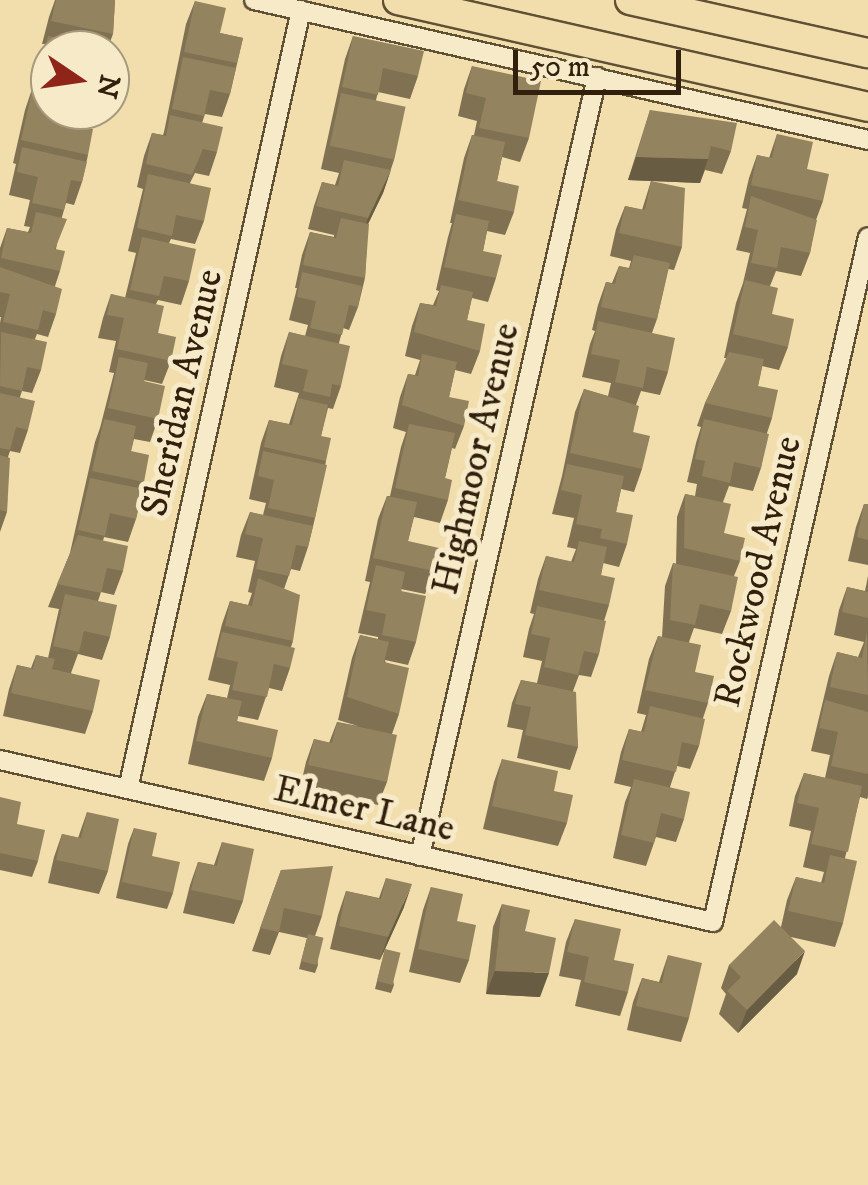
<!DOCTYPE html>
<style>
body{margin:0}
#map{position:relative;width:868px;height:1185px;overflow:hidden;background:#f1deac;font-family:"IM FELL DW Pica",serif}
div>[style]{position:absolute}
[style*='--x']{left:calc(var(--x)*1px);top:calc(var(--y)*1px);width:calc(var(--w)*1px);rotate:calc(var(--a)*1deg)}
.roads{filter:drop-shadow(2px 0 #605034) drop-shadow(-2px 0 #605034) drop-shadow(0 2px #605034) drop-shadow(0 -2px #605034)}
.street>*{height:18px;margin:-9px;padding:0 9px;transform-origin:9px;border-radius:9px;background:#f6eac9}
.primary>*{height:28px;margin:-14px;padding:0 14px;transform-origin:14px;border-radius:14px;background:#f1deac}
.wall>*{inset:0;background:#7f7152}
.shaded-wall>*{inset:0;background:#685c42}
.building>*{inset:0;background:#94835f;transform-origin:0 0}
span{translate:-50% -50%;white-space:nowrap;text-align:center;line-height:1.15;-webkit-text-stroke:10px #f6eac9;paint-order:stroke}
.street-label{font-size:38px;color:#30200c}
.north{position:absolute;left:30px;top:30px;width:100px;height:100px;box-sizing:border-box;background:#f6eac9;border:2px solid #a7997d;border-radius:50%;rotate:103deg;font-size:28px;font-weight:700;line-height:40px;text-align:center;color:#30200c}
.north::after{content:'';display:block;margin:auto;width:35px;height:45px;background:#8f2418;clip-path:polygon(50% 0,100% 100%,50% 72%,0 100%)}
.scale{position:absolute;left:513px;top:50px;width:168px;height:45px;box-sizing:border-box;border:5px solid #30200c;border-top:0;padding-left:12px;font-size:30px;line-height:35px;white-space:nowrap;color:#30200c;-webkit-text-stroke:8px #f6eac9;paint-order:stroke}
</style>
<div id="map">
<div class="roads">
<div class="street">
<div style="--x:254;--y:0;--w:630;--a:12.84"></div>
<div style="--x:0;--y:760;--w:731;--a:12.8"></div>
<div style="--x:713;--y:922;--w:702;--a:-77.25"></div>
<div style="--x:128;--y:789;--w:798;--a:-77.48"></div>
<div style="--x:420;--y:856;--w:799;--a:-77.2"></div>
</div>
<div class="primary">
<div style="--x:398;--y:0;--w:482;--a:12.8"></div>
<div style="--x:630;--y:0;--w:244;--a:12.6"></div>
</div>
</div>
<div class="wall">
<div style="clip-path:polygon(55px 0,115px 0,113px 34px,107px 50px,50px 50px,50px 87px,36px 83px,45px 44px,42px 44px,49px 17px)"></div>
<div style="clip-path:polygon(195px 1px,220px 33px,243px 38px,230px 94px,222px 117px,205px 114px,202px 123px,217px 152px,209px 176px,195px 173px,190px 183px,204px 221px,195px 244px,171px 239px,169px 243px,189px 281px,181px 305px,158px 300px,156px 304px,158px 333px,171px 361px,162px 384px,144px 380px,158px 419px,150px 442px,134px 439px,131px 451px,144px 482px,136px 519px,128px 542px,104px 537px,103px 541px,123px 571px,114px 595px,101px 592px,98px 601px,110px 637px,102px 660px,78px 654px,71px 673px,93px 711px,85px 734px,3px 716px,9px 689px,17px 665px,31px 668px,36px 655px,48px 658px,59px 609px,48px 607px,70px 553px,95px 442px,100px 428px,114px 373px,109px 372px,116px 341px,98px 338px,103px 318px,111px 294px,125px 298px,136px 253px,128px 251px,143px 189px,137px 187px,144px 156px,152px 133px,163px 135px,164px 132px,186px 24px)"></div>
<div style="clip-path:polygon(353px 36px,418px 76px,410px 99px,378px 92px,376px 100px,394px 160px,383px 193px,368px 223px,365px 278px,358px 307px,349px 330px,343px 328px,339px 343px,341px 386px,333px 409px,328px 408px,321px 436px,326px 461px,315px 518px,308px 547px,300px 571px,291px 569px,284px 589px,293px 641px,291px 647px,290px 668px,282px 691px,269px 688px,258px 720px,238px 716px,237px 721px,272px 758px,264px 781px,188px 764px,198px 717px,207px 694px,227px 698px,230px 685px,208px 680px,222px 624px,230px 601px,248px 605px,252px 593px,248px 592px,255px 561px,236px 557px,241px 535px,250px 512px,263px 515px,266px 503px,249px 499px,261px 443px,269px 420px,289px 424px,299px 393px,274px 387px,281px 356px,289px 332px,305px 336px,308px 325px,289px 320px,297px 288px,295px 288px,302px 255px,310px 232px,334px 237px,334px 235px,308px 229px,314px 206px,322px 182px,335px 185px,339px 173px,321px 169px,345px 59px)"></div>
<div style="clip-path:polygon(472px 66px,529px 138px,520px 162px,502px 157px,497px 181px,514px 212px,505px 235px,487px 231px,483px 251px,496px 278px,488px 302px,472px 298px,467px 320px,480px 351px,471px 374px,455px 370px,449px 397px,464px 426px,455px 449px,452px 448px,445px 478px,448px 500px,440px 523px,414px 517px,408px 541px,434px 571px,425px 594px,401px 589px,416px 642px,408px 665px,385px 660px,399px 714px,392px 734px,387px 782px,378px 805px,300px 788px,306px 762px,314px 739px,329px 743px,337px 722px,358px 726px,338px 720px,352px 658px,360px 635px,378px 639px,378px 637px,358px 633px,370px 582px,365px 581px,378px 519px,387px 496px,390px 496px,401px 447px,406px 432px,393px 428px,400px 397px,408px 374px,415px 375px,420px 360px,405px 356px,412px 326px,420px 303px,433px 305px,439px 291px,436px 290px,448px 237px,452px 223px,450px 223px,464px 158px,472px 135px,474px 135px,477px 121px,458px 116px,464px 89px)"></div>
<div style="clip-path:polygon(33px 86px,81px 126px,88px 155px,82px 182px,74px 205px,66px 203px,62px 217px,56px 249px,60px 271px,55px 286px,56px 314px,48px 337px,37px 334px,35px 339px,41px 370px,32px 393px,22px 391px,20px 397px,28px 430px,20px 453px,10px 451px,8px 457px,7px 512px,0 532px,0 323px,1px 317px,0 317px,0 248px,7px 228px,28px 232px,30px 227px,24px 226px,30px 200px,9px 195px,16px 164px,13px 163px,25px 110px)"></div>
<div style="clip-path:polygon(650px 110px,731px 151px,722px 174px,705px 170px,700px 183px,652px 181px,682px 247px,674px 270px,668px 269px,657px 319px,652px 333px,668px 372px,660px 395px,641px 391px,636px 405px,633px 432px,642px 469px,634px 492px,621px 489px,616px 512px,627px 544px,619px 567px,603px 563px,601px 575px,609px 605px,604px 621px,599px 654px,591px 677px,579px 675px,573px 691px,578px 747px,570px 770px,517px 758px,523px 730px,507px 727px,512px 703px,521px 680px,537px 683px,542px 661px,523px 657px,529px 629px,534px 614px,530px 613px,538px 579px,546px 556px,571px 562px,576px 549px,567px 547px,574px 518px,552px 514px,562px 476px,575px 412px,584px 389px,608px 396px,611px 383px,582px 377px,590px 344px,595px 331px,592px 330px,598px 305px,606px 282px,612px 283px,619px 266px,629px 268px,631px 261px,610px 256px,616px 229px,625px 206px,642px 210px,651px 181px,628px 180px)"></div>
<div style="clip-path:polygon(777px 134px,807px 169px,823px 201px,816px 220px,810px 253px,801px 276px,776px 271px,770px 286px,772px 314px,788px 347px,779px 370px,762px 366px,758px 386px,772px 418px,767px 433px,761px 468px,753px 491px,729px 486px,723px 502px,724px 533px,740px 561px,734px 576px,731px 611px,722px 634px,694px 628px,689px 642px,695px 672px,708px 703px,703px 718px,699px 746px,690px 769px,677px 766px,670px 787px,684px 819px,676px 842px,656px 837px,646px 866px,613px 858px,625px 802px,631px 787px,614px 783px,621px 752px,629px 729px,641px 732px,646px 715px,637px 713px,649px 659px,658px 636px,662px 637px,665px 586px,673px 563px,676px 564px,677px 517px,685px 494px,695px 496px,697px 484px,687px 482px,696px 443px,701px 427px,697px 426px,705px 403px,727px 358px,724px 358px,736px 303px,743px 283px,750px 253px,736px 250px,747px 209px,742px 208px,749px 178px,757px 155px,769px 158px)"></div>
<div style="clip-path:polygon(864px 504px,868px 504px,868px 565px,848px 561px,856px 527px)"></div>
<div style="clip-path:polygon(868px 576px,868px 797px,867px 799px,860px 797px,845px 858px,843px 923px,835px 947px,791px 937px,797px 974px,738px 1033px,719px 1014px,726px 994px,721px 988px,729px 965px,781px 927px,787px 900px,796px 877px,821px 883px,824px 872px,803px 867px,811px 831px,789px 826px,795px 796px,804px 773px,825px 778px,830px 755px,811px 751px,829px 676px,837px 652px,858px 657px,864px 642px,834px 635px,839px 610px,847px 587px,865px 591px)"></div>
<div style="clip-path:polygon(502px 759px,567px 823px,558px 846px,483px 829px,494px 782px)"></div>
<div style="clip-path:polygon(0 797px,38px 861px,32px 877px,0 870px)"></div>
<div style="clip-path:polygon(87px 812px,108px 871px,99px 894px,48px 883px,54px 857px,62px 834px,78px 838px)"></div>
<div style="clip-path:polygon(134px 828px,173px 893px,167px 909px,116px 898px,128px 844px)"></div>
<div style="clip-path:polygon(222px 842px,243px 901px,234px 924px,183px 913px,190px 885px,198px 862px,214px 865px)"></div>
<div style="clip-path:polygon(281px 870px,322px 916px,315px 936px,318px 965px,315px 973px,299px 969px,307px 938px,279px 932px,270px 955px,252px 951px)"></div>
<div style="clip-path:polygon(386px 878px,404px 907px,380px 960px,330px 949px,338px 915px,346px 891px,379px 898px)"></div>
<div style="clip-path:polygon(431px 887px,457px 921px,469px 960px,460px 983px,409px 972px,423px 910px)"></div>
<div style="clip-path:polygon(502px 904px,525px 931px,540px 997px,486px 994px,493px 927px)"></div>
<div style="clip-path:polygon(575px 919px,614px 960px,628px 992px,620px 1016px,575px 1006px,581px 980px,559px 976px,566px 942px)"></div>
<div style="clip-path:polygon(385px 949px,394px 985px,391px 993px,375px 989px)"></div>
<div style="clip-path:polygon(668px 955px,689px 1018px,681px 1042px,627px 1030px,633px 1002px,642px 978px,659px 982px)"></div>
</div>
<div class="shaded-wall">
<div style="clip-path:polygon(636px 157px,708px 159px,700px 183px,628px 180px)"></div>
<div style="clip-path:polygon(391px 170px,383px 193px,360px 241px,368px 218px)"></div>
<div style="clip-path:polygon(412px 884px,404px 907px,380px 960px,388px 937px)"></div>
<div style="clip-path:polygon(805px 951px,797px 974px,738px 1033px,747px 1010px)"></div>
<div style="clip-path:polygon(495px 971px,549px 973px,540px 997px,486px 994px)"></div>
</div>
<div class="building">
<div style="clip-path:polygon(56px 0,115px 0,113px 34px,51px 21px)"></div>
<div style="clip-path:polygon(195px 1px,226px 8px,220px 33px,243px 38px,237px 63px,184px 52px)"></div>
<div style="clip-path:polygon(48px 36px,95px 46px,94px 50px,50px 50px,50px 70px,41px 68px)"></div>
<div style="clip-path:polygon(353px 36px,424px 51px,418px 76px,383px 68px,378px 95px,342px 87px)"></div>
<div style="clip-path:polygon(183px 57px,236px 68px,230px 94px,210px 90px,204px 116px,172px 109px)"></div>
<div style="clip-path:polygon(472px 66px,541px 81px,529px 138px,479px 128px,486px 98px,466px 93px)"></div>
<div style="clip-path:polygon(33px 86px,50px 90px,50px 110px,85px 110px,81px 126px,93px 129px,88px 155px,21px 140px)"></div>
<div style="left:341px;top:93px;width:66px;height:54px;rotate:12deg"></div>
<div style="clip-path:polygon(650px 110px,737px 123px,731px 151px,711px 146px,708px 159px,636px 157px)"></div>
<div style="clip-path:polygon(170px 115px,223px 127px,217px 152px,203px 149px,192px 175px,146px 164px,152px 133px,166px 136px)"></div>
<div style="clip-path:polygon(777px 134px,813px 142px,807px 169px,829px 174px,823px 201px,751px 185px,757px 155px,772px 158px)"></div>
<div style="clip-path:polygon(472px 135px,505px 142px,497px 181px,519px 186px,514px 212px,458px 200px)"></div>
<div style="clip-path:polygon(22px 147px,87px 162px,82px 182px,71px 180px,64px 210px,32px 203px,38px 177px,17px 172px)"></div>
<div style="clip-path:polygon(344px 160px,391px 170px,368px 218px,316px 206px,322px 182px,338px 186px)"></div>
<div style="clip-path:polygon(148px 174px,211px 188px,204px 221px,176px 215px,172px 236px,137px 228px)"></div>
<div style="clip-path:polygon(651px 181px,685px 188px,682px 247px,619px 233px,625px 206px,645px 210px)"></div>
<div style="clip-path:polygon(751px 196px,817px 220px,810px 253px,781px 247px,777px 268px,751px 263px,758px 230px,745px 227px)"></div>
<div style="clip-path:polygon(36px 212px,67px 219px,55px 249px,65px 251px,60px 271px,1px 258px,7px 228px,31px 233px)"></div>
<div style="clip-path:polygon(456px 214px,489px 221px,483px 251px,502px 255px,496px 278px,444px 267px)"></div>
<div style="clip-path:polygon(341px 218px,369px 224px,365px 278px,303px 265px,310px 232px,336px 238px)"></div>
<div style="clip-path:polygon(142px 237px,196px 249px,189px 281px,164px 276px,159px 296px,130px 290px)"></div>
<div style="clip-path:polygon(634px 255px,670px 263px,657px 319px,601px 307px,606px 282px,615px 284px,619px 266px,630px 269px)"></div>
<div style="clip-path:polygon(0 267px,62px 289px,56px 314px,43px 310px,38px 330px,3px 322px,10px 294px,0 292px)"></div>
<div style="clip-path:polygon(302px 272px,362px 286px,358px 307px,349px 305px,342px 335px,310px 328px,316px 301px,297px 297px)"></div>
<div style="clip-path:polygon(745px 280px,778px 288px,772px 314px,794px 319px,788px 347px,733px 334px)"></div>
<div style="clip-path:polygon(441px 285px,473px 292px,467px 320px,485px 324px,480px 351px,414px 332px,420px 303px,436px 306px)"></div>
<div style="clip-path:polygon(111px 294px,164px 306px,158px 333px,176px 337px,171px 361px,117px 349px,124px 318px,107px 315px)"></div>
<div style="clip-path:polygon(598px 321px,675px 338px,668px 372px,647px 367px,643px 388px,615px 382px,620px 360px,591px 354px)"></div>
<div style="clip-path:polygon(1px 332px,47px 342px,41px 370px,27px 367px,22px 391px,0 386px)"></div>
<div style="clip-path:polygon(289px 332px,350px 346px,341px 386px,332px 384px,330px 397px,303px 391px,308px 370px,282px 364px)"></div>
<div style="clip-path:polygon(729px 352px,764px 359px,758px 386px,778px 390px,772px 418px,705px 403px)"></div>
<div style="clip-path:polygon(422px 354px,457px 362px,449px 397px,469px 401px,464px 426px,402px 405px,408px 374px,418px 376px)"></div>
<div style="clip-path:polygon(119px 357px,148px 363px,144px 381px,165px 386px,158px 419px,108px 408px)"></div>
<div style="clip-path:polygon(584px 389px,639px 406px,633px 432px,650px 436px,642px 469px,570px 453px)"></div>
<div style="clip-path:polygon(0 393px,35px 401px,28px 430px,16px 427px,10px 450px,0 448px)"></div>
<div style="clip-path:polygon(298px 398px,328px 405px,321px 436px,331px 438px,326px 461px,264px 447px,269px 420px,292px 425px)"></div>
<div style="clip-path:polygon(104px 419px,136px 426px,131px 451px,149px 455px,144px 482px,92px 471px)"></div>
<div style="clip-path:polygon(704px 419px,769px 434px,761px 468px,734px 462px,730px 483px,702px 476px,705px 461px,695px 459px)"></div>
<div style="clip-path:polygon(409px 424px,455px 433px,445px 478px,452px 480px,448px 500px,395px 488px)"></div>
<div style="clip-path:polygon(263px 451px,327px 465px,315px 518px,268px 508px,274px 480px,258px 476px)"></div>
<div style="clip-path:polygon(0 455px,10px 458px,7px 512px,0 510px)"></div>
<div style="clip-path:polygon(567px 464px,624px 476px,616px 512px,633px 515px,627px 544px,600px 538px,602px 529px,576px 524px,582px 495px,561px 490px)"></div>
<div style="clip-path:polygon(90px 478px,143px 489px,136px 519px,110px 513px,105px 536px,78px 530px)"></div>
<div style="clip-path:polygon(685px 494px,731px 504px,724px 533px,745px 538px,740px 561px,684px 548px)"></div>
<div style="clip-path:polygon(387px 496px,417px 502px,408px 541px,439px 548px,434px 571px,373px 558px)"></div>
<div style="clip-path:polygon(864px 504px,868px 504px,868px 540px,857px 537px)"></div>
<div style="clip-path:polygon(250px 512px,313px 526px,308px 547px,296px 545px,289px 576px,256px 569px,263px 538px,245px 534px)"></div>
<div style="clip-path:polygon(78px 535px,128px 546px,123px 571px,107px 568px,101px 593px,57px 584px)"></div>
<div style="clip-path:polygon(579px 541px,607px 547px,601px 575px,615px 578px,609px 605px,539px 590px,546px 556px,574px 562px)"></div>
<div style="clip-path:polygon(673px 563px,738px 577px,731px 611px,700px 604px,695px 625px,670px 620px)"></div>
<div style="clip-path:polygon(376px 565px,405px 572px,401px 591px,426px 596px,416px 642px,382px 635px,386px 614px,366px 610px)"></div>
<div style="clip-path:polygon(258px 578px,300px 595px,293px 641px,225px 626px,230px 601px,252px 606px)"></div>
<div style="clip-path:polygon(847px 587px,868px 592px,868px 590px,868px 618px,842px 612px)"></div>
<div style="clip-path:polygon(65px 594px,117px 605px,110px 637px,84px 631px,79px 652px,53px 646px)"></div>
<div style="clip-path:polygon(537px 606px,606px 621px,599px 654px,584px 651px,578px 675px,544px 667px,550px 638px,531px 634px)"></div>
<div style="clip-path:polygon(867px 631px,868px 695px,830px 687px,837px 652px,862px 658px)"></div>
<div style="clip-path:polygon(222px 632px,295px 648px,290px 668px,274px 664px,267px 697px,232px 690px,238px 662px,216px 657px)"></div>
<div style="clip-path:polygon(360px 635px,389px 642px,384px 662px,409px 668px,399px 714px,347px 697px)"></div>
<div style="clip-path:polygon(658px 636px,701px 645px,695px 672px,714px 676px,708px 703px,645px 690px)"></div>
<div style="clip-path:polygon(36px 655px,55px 659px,52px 669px,100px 680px,93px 711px,11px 693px,17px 665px,33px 669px)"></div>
<div style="clip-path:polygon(521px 680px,576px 692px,578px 747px,525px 735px,531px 707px,515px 704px)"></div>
<div style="clip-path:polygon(207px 694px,242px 701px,237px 721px,278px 730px,272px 758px,196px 741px)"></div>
<div style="clip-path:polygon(825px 700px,868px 712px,868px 774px,831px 766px,838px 732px,819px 728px)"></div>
<div style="clip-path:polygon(650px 706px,705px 719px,699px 746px,682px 742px,676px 772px,622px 760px,629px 729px,644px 732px)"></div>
<div style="clip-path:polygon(337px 722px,397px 735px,387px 782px,308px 765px,314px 739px,332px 743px)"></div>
<div style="clip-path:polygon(502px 759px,558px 771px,554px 791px,573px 795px,567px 823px,492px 806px)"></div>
<div style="clip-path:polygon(804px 773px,862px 786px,848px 852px,811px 844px,819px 808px,797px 803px)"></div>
<div style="clip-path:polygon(634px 779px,690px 792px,684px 819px,661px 813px,654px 843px,621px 835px)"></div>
<div style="clip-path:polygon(0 797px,21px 802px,17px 824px,45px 830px,38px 861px,0 853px)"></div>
<div style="clip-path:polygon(87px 812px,119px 819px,108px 871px,56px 860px,62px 834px,81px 838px)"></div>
<div style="clip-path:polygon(134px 828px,157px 833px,152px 856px,180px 862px,173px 893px,122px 882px)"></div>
<div style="clip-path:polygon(222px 842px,254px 849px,243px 901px,191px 890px,198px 862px,217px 866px)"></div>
<div style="clip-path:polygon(830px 855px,857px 861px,843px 923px,788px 911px,796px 877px,824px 883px)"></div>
<div style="clip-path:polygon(333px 866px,322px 916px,284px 908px,279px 932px,260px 928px,281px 870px)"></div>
<div style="clip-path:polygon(386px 878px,412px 884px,388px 937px,339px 926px,346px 891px,381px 899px)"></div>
<div style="clip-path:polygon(431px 887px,463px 894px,457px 921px,476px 925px,469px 960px,418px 949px)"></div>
<div style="clip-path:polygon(502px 904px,530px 910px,525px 931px,556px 938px,549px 973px,495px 971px)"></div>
<div style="clip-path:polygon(575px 919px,621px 929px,614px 960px,634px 964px,628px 992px,584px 982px,589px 957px,567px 952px)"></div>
<div style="clip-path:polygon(774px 920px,805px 951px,747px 1010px,727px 991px,741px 977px,729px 965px)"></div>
<div style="left:308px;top:934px;width:16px;height:28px;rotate:14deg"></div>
<div style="left:385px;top:949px;width:16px;height:33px;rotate:14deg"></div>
<div style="clip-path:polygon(668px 955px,702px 963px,689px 1018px,636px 1006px,642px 978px,662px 983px)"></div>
</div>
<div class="street-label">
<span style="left:183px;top:393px;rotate:-77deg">Sheridan Avenue</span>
<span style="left:477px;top:459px;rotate:-77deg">Highmoor Avenue</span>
<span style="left:759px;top:572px;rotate:-77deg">Rockwood Avenue</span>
<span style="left:364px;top:810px;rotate:13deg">Elmer Lane</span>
</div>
<div class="north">N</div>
<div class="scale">50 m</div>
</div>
